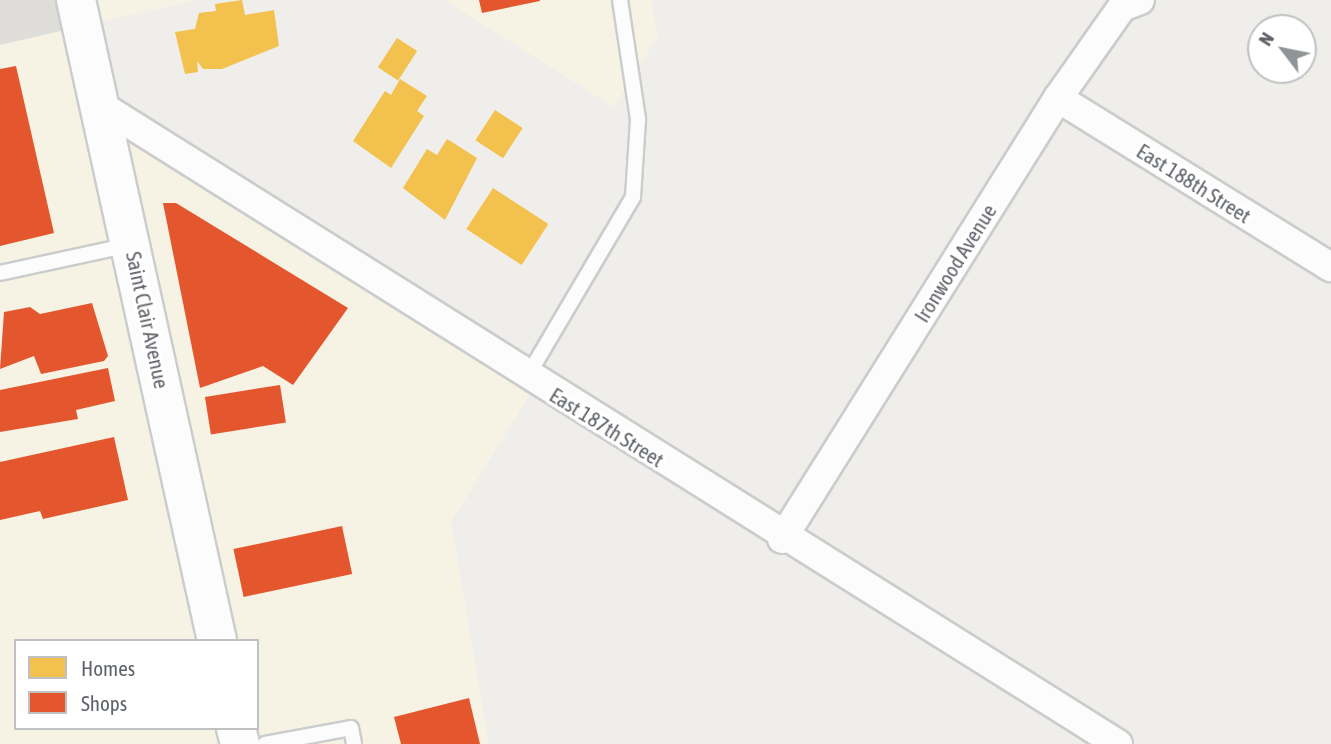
<!DOCTYPE html>
<style>
body{margin:0}
#map{position:relative;width:1331px;height:744px;overflow:hidden;background:#efeeea;font-family:"Asap Condensed",sans-serif}
div>[style]{position:absolute}
[style*='--x']{left:calc(var(--x)*1px);top:calc(var(--y)*1px);width:calc(var(--w)*1px);rotate:calc(var(--a)*1deg)}
.commercial>*{inset:0;background:#f7f3e4}
.industrial>*{inset:0;background:#dfddda}
.homes>*{inset:0;background:#f2c14e;transform-origin:0 0}
.shops>*{inset:0;background:#e4572e;transform-origin:0 0}
.roads{filter:drop-shadow(2px 0 #cbcccc) drop-shadow(-2px 0 #cbcccc) drop-shadow(0 2px #cbcccc) drop-shadow(0 -2px #cbcccc)}
.lane>*{height:14px;margin:-7px;padding:0 7px;transform-origin:7px;border-radius:7px;background:#fdfcfc}
.street>*{height:28px;margin:-14px;padding:0 14px;transform-origin:14px;border-radius:14px;background:#fdfcfc}
.secondary>*{height:38px;margin:-19px;padding:0 19px;transform-origin:19px;border-radius:19px;background:#fdfcfc}
span{translate:-50% -50%;white-space:nowrap;text-align:center;line-height:1.15;-webkit-text-stroke:7px #fff;paint-order:stroke}
.street-label{font-size:21px;color:#5f6368}
.legend{position:absolute;left:14px;top:639px;width:245px;height:91px;box-sizing:border-box;background:#fff;border:2px solid #bfc1c3;margin:0;padding:9px 12px;list-style:none;font-size:21px;color:#5f6368}
.legend li{display:flex;align-items:center;gap:14px;height:35px}
.legend b{width:35px;border:2px solid #bfc1c3}
.north{position:absolute;left:1247px;top:14px;width:70px;height:70px;box-sizing:border-box;background:#fff;border:2px solid #bfc1c3;border-radius:50%;rotate:302deg;font-size:19px;font-weight:700;line-height:28px;text-align:center;color:#5f6368}
.north::after{content:'';display:block;margin:auto;width:24px;height:32px;background:#919496;clip-path:polygon(50% 0,100% 100%,50% 72%,0 100%)}
</style>
<div id="map">
<div class="commercial">
<div style="clip-path:polygon(evenodd,76px 0,197px 0,82px 26px,100px 105px,537px 383px,451px 522px,489px 744px,0 744px,0 45px,82px 26px,76px 0,16px 641px,257px 641px,257px 728px,16px 728px,16px 641px)"></div>
<div style="clip-path:polygon(444px 0,651px 0,658px 36px,614px 107px)"></div>
</div>
<div class="industrial">
<div style="clip-path:polygon(0 0,76px 0,82px 26px,0 45px)"></div>
</div>
<div class="homes">
<div style="clip-path:polygon(242px 0,245px 15px,274px 10px,279px 46px,222px 69px,203px 69px,197px 61px,198px 72px,185px 74px,175px 32px,195px 29px,199px 13px,216px 11px,215px 4px)"></div>
<div style="left:397px;top:38px;width:24px;height:35px;rotate:33deg"></div>
<div style="clip-path:polygon(400px 79px,427px 96px,417px 111px,424px 116px,391px 168px,353px 141px,385px 91px,391px 95px)"></div>
<div style="left:495px;top:110px;width:33px;height:36px;rotate:33deg"></div>
<div style="clip-path:polygon(447px 139px,477px 158px,445px 220px,403px 188px,427px 149px,437px 155px)"></div>
<div style="left:493px;top:188px;width:66px;height:49px;rotate:33deg"></div>
</div>
<div class="shops">
<div style="clip-path:polygon(479px 0,540px 0,540px 1px,482px 13px)"></div>
<div style="clip-path:polygon(16px 66px,54px 233px,0 246px,0 69px)"></div>
<div style="clip-path:polygon(163px 203px,176px 203px,348px 308px,293px 385px,263px 366px,200px 388px)"></div>
<div style="clip-path:polygon(92px 303px,108px 356px,104px 361px,41px 374px,34px 356px,0 369px,4px 312px,30px 307px,40px 314px)"></div>
<div style="clip-path:polygon(108px 368px,115px 401px,76px 410px,78px 419px,0 432px,0 390px)"></div>
<div style="left:280px;top:385px;width:38px;height:76px;rotate:81deg"></div>
<div style="clip-path:polygon(114px 437px,128px 500px,43px 519px,40px 511px,0 520px,0 462px)"></div>
<div style="left:342px;top:526px;width:49px;height:111px;rotate:78deg"></div>
<div style="clip-path:polygon(469px 698px,480px 744px,401px 744px,394px 717px)"></div>
</div>
<div class="roads">
<div class="lane">
<div style="--x:0;--y:273;--w:133;--a:-12.2"></div>
<div style="--x:527;--y:377;--w:209;--a:-59.5"></div>
<div style="--x:633;--y:197;--w:78;--a:-86.3"></div>
<div style="--x:638;--y:119;--w:120;--a:-98.6"></div>
<div style="--x:265;--y:744;--w:87;--a:-10.5"></div>
<div style="--x:351;--y:728;--w:16;--a:79"></div>
</div>
<div class="street">
<div style="--x:1058;--y:98;--w:321;--a:31.8"></div>
<div style="--x:100;--y:105;--w:1202;--a:32.12"></div>
<div style="--x:782;--y:539;--w:520;--a:-57.96"></div>
<div style="--x:1058;--y:98;--w:111;--a:-54.9"></div>
<div style="--x:1122;--y:7;--w:19;--a:-21"></div>
</div>
<div class="secondary">
<div style="--x:76;--y:0;--w:656;--a:77.59"></div>
<div style="--x:236;--y:728;--w:16;--a:76"></div>
</div>
</div>
<div class="street-label">
<span style="left:1194px;top:183px;rotate:32deg">East 188th Street</span>
<span style="left:955px;top:263px;rotate:-58deg">Ironwood Avenue</span>
<span style="left:148px;top:320px;rotate:78deg">Saint Clair Avenue</span>
<span style="left:607px;top:427px;rotate:32deg">East 187th Street</span>
</div>
<ul class="legend">
<li><b style="height:19px;background:#f2c14e"></b>Homes</li>
<li><b style="height:19px;background:#e4572e"></b>Shops</li>
</ul>
<div class="north">N</div>
</div>
